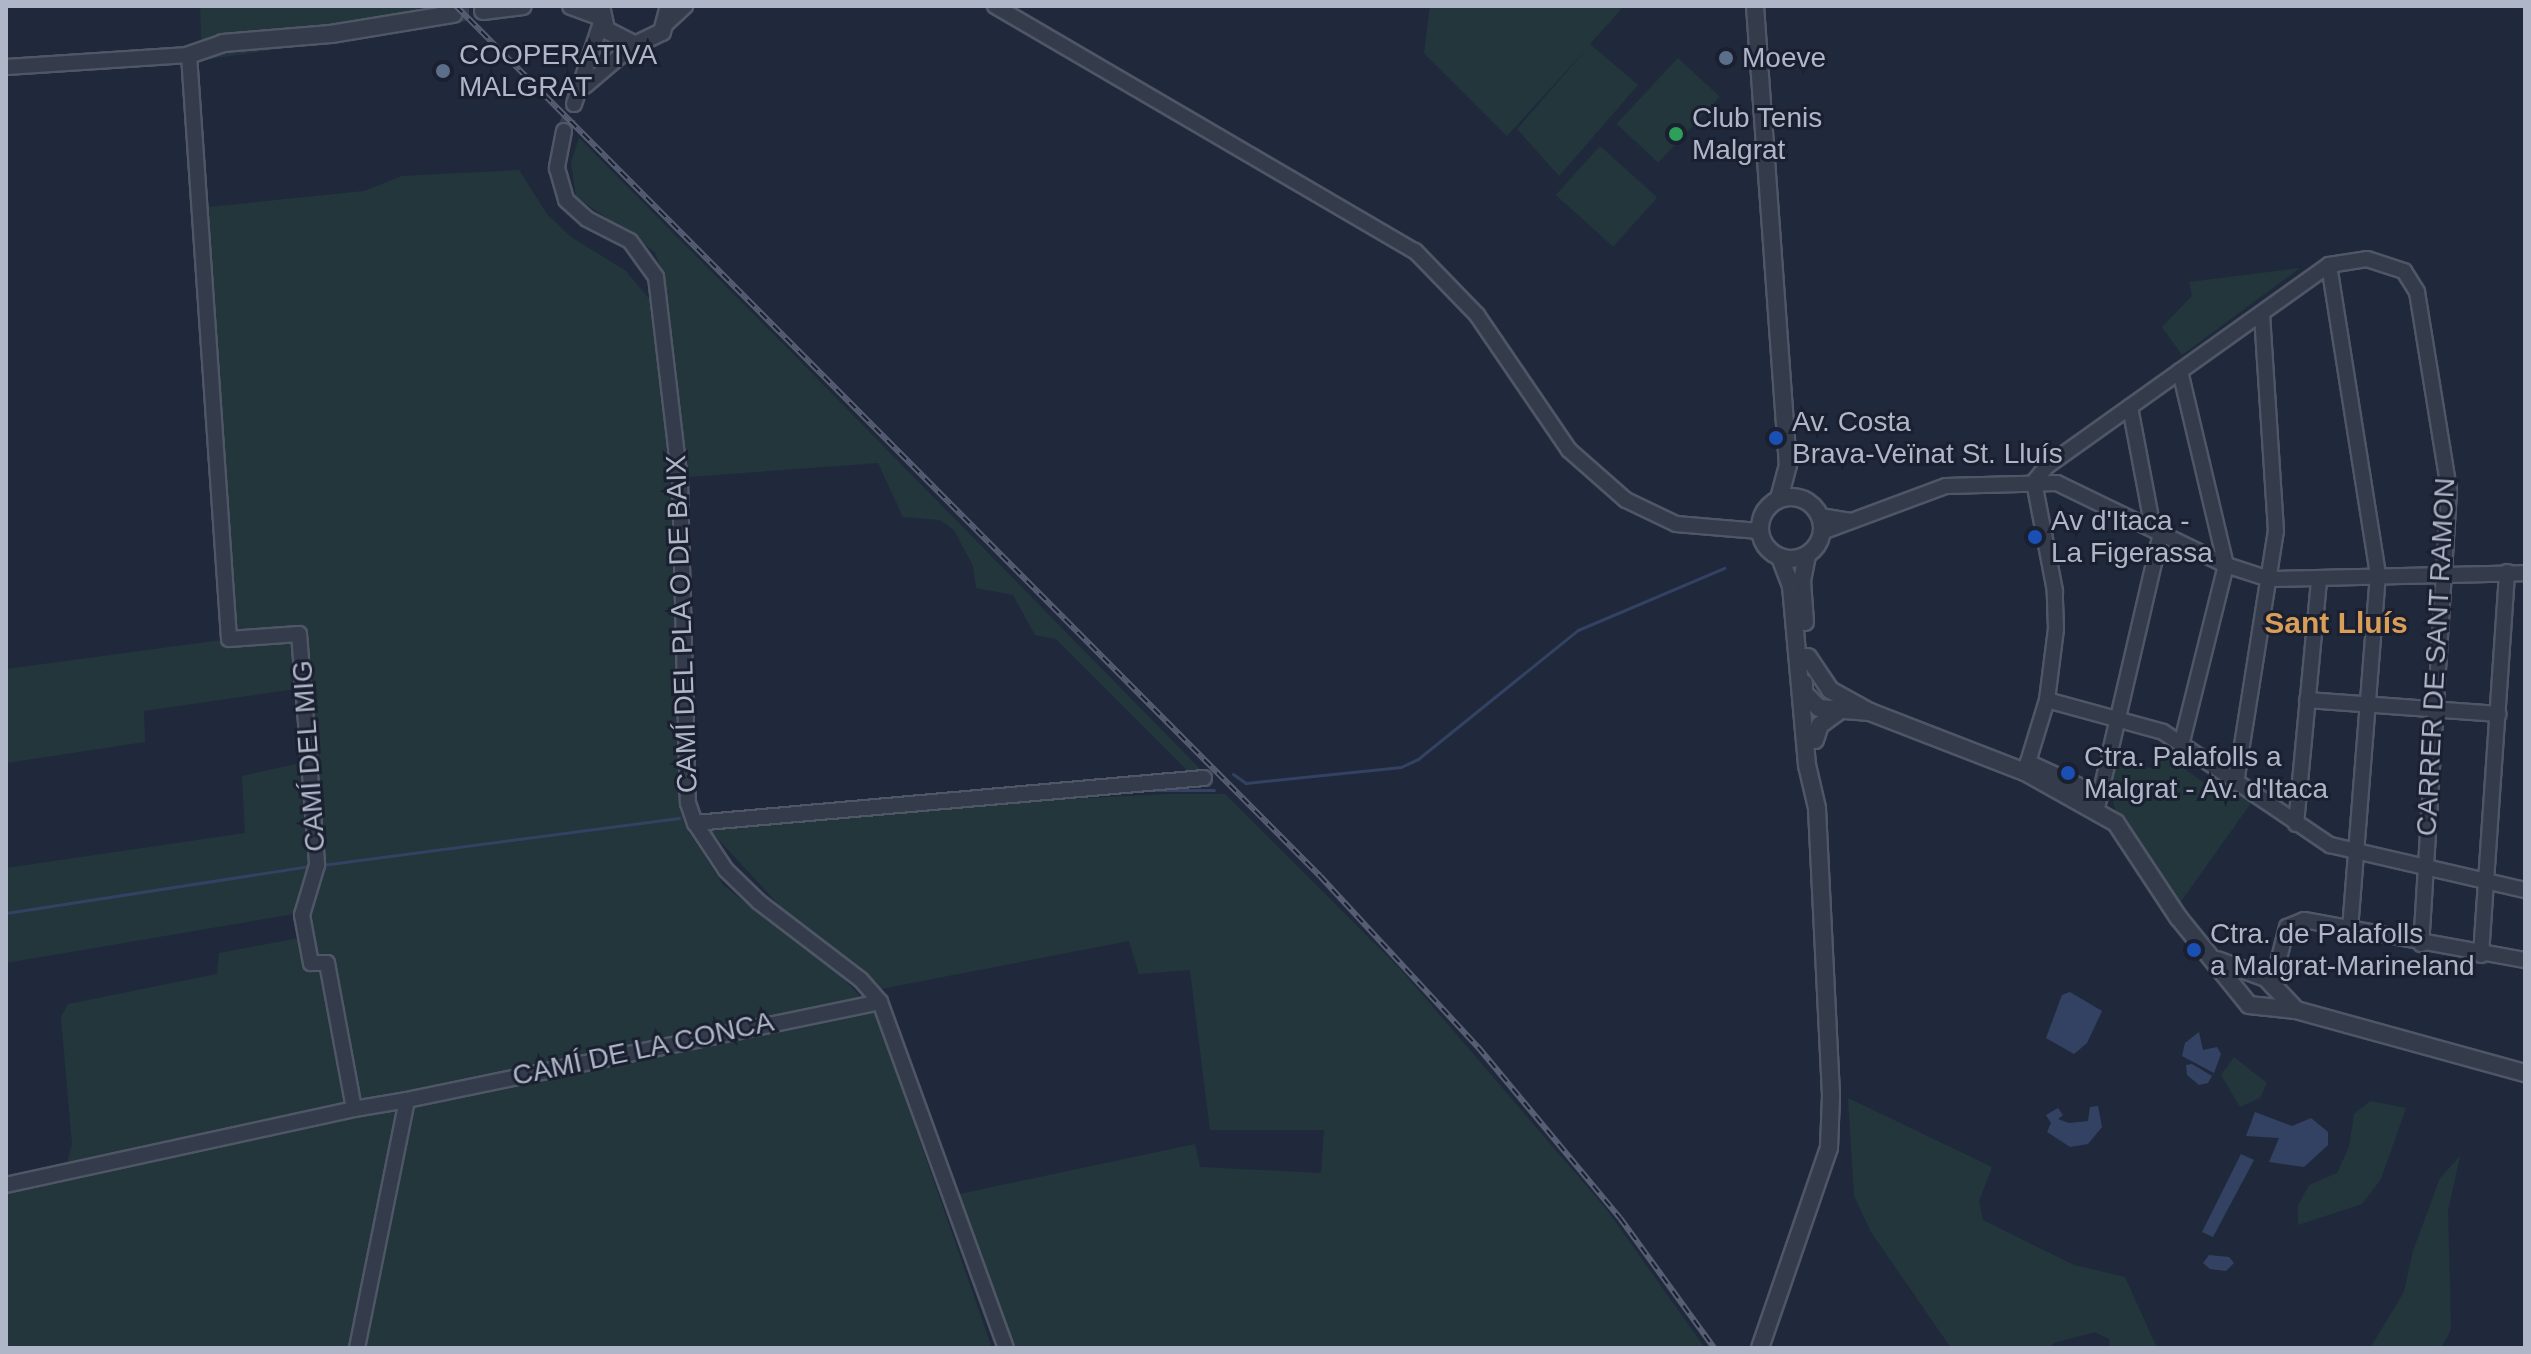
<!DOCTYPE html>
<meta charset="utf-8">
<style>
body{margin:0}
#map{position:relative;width:2531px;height:1354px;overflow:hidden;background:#20293b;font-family:Helvetica,sans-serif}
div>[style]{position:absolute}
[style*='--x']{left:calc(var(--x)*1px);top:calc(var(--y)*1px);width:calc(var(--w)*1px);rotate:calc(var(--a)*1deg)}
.green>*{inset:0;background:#22363c;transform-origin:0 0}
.water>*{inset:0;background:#334263}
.stream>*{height:3px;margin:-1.5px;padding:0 1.5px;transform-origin:1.5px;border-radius:1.5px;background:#334263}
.minor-tunnel>*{height:14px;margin-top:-7px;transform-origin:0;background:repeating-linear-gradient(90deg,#353e50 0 14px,transparent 0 21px)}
.tertiary-tunnel>*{height:16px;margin-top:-8px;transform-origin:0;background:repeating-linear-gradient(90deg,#353e50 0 16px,transparent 0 24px)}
.roads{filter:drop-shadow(2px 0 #4f5666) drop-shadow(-2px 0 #4f5666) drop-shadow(0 2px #4f5666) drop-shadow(0 -2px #4f5666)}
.minor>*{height:14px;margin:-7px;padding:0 7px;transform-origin:7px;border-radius:7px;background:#343b4b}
.tertiary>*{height:16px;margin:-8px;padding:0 8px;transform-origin:8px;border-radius:8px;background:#343b4b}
.tertiary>.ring{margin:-8px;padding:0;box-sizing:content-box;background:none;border:16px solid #343b4b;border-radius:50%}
.rail>*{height:6px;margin-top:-3px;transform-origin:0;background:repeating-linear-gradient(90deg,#1a2030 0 9px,#565e73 0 18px);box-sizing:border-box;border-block:2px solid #565e73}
.dots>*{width:22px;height:22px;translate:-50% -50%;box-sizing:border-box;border:4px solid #1a2030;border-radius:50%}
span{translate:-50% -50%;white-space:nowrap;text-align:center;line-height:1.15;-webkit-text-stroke:6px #1a2030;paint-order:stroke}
.poi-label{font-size:28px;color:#afb6c7}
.left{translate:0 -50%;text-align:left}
.street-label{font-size:28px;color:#afb6c7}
.neighbourhood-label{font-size:30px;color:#d99f58;font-weight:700}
.frame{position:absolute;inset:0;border:8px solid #afb6c7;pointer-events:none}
</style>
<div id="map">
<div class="green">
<div style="clip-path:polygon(200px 6px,448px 6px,465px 22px,202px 60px)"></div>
<div style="clip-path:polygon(1430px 6px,1624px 6px,1590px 44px,1638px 85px,1559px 176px,1517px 129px,1590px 45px,1507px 136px,1424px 53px)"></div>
<div style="left:1678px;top:58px;width:57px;height:90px;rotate:43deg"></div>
<div style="clip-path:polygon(579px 138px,797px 358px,1204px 773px,1194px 777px,1056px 639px,1035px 635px,1013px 595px,976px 588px,973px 566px,954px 530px,940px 520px,903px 517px,878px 463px,688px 477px,664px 278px,655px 252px,576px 197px,571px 163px)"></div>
<div style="left:1600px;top:146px;width:77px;height:66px;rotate:42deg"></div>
<div style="clip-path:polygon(519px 170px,547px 214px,571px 237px,626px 271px,655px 306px,676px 481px,681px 806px,686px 828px,724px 886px,839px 974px,875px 1012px,992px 1348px,6px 1348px,6px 1182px,67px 1163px,72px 1144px,61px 1017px,68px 1004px,217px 974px,219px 953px,299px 938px,300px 913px,6px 963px,6px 868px,245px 833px,242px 776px,305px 762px,303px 688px,144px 711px,145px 742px,6px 763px,6px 669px,229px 639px,209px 207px,364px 191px,402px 176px)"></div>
<div style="clip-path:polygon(2300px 268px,2182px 355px,2162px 327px,2192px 296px,2189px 282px)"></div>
<div style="clip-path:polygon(2167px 746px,2173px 749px,2169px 758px,2203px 782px,2210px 775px,2251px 803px,2180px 903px,2117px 815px,2110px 792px,2117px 760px,2155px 769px)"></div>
<div style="clip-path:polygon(1167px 794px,1225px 794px,1402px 971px,1607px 1210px,1705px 1348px,1013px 1348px,955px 1195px,1195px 1144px,1200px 1167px,1321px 1173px,1324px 1130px,1210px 1130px,1190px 970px,1139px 974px,1129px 941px,881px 989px,790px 917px,706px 826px,947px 805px)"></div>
<div style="clip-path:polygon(2234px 1057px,2267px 1083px,2260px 1098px,2240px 1107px,2221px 1075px)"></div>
<div style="clip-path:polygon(1848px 1098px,1992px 1167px,1979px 1201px,1983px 1220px,2074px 1265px,2125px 1277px,2157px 1348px,2110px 1348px,2109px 1339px,2095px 1332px,2054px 1343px,2050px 1348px,1951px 1348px,1871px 1232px,1854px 1196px)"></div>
<div style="clip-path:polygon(2370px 1101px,2406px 1108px,2381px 1179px,2362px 1204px,2298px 1225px,2298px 1205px,2309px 1185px,2337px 1173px,2349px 1147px,2354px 1114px)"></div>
<div style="clip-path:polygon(2460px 1156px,2448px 1211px,2451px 1330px,2441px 1348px,2370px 1348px,2404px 1292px,2413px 1251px,2440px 1178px)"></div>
</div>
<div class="water">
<div style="clip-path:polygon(2070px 992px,2102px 1011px,2087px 1043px,2074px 1054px,2046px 1038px,2062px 995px)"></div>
<div style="clip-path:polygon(2199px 1032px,2203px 1050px,2217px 1047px,2221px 1054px,2214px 1073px,2182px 1056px,2185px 1043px)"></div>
<div style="clip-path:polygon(2192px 1064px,2212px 1076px,2208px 1083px,2199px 1085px,2187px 1075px,2186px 1065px)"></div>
<div style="clip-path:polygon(2098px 1106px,2102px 1127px,2088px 1144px,2070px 1147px,2047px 1132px,2051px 1123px,2046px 1115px,2058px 1108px,2063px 1115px,2058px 1119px,2069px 1123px,2088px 1121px,2090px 1107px)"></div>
<div style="clip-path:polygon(2255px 1112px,2292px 1126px,2311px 1118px,2328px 1132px,2328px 1145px,2304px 1167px,2269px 1162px,2279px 1138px,2246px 1136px)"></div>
<div style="clip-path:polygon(2241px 1154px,2254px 1160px,2213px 1237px,2202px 1232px)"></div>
<div style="clip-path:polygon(2209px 1255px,2229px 1257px,2234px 1263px,2226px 1271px,2210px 1269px,2203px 1263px)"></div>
</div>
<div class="stream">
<div style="--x:1233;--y:774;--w:16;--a:35"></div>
<div style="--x:1246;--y:783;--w:156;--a:-5.9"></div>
<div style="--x:1401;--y:767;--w:19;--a:-25"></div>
<div style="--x:1418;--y:759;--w:206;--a:-38.9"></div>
<div style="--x:1578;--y:630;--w:159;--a:-23"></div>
<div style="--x:1142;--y:790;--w:72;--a:0"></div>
<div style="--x:701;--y:815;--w:14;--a:-4"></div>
<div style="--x:322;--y:865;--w:360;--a:-7.5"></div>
<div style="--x:6;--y:913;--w:308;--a:-8.8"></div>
</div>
<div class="minor-tunnel">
<div style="--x:564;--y:131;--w:29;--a:-70"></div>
</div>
<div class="tertiary-tunnel">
<div style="--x:453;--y:14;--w:30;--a:-6"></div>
</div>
<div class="roads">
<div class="minor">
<div style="--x:995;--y:6;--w:486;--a:30.3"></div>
<div style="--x:1415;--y:251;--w:89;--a:45.9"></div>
<div style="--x:1477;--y:315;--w:163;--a:55.7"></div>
<div style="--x:1569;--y:450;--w:76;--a:41.3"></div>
<div style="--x:1626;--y:500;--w:55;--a:25.6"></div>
<div style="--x:1676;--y:524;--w:83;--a:4.8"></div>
<div style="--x:667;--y:23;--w:25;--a:-43"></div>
<div style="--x:6;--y:67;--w:183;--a:-3.8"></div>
<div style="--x:189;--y:55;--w:585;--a:86.08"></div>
<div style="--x:229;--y:639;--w:70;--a:-4.1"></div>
<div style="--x:299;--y:634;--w:232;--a:85.5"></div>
<div style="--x:317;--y:865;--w:52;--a:106.7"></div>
<div style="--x:302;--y:915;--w:49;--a:79.4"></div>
<div style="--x:311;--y:963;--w:16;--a:0"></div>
<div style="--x:327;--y:963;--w:148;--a:79.5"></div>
<div style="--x:354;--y:1109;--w:54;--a:-9.6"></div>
<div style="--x:407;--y:1100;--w:253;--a:101.4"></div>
<div style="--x:585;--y:86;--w:63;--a:-40.5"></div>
<div style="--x:574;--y:104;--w:89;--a:-71.6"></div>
<div style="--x:564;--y:131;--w:38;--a:101"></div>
<div style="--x:557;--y:168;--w:33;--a:74"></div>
<div style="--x:566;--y:200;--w:28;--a:42"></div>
<div style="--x:587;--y:219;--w:48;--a:27.1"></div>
<div style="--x:630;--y:241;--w:44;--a:54.2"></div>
<div style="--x:656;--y:277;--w:205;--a:83.3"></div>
<div style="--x:680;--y:481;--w:322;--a:88.6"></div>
<div style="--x:688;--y:803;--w:21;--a:71"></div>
<div style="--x:695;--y:823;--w:56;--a:56.6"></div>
<div style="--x:726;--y:870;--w:46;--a:44.1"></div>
<div style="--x:759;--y:902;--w:128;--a:37.4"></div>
<div style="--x:861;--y:980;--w:29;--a:49"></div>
<div style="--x:880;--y:1002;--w:368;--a:70"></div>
<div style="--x:2329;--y:265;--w:313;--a:81"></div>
<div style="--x:2378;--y:574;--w:354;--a:94.5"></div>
<div style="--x:2180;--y:371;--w:199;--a:76.7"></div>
<div style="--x:2226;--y:565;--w:186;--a:104"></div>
<div style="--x:2130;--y:407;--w:124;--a:79.3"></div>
<div style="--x:2034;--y:482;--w:21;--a:-51"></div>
<div style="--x:2047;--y:466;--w:346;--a:-35.5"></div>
<div style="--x:2329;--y:265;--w:38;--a:-9"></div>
<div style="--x:2367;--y:259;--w:39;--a:18"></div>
<div style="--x:2404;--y:271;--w:25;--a:58"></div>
<div style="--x:2417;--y:292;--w:201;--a:80.8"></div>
<div style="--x:2449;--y:490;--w:455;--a:93.5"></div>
<div style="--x:1820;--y:516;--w:31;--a:9"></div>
<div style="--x:1822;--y:532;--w:132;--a:-20.4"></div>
<div style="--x:1946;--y:486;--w:111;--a:-1.5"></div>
<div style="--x:2057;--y:483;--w:188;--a:25.9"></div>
<div style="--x:2226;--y:565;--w:45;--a:18"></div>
<div style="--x:2269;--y:579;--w:256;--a:-1.3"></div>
<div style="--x:2047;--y:700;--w:120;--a:15.4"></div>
<div style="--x:2163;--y:732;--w:202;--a:34.1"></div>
<div style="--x:2330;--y:845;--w:200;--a:13"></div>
<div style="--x:2307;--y:700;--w:192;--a:4.2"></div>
<div style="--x:2028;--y:762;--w:78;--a:24.9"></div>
<div style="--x:2025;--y:772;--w:75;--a:-73"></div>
<div style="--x:2047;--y:700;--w:72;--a:-82.8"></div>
<div style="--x:2056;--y:629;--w:38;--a:-92"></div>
<div style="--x:2055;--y:591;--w:111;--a:-100.9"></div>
<div style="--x:2236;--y:783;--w:255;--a:-81"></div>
<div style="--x:2276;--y:531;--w:218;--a:-93.7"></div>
<div style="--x:2097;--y:808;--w:282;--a:-76.9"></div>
<div style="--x:695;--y:823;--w:511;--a:-5.05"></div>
<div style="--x:2296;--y:824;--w:246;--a:-84.6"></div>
<div style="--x:2481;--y:955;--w:384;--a:-86.1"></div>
<div style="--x:2272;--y:986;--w:61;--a:-75.7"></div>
<div style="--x:2287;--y:927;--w:18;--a:-22"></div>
<div style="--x:2304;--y:920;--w:225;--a:10.3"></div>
<div style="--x:407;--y:1100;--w:483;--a:-11.7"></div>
<div style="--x:6;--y:1185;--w:356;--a:-12.3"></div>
</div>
<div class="tertiary">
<div style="--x:571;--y:6;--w:32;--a:20"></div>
<div style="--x:601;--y:6;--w:25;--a:78"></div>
<div style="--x:606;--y:30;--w:33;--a:27"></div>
<div style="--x:635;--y:45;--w:30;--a:-26"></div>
<div style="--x:662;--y:32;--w:27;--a:-75"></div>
<div style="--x:1755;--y:6;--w:460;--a:85.9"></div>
<div style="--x:1788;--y:465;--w:35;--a:105"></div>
<div style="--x:483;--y:11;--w:40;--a:-7.1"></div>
<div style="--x:189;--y:55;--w:36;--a:-19"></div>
<div style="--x:223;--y:43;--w:108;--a:-4.8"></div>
<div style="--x:331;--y:34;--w:124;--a:-9.3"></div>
<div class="ring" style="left:1760px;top:497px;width:46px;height:46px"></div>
<div style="--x:1805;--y:622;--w:41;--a:-94.2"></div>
<div style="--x:1802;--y:581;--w:26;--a:-79"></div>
<div style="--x:1808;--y:657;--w:40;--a:56"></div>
<div style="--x:1830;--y:690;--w:46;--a:28.8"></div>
<div style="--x:1870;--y:712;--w:166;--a:21.2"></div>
<div style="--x:2025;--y:772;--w:104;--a:29.3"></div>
<div style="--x:2116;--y:823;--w:113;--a:56.6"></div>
<div style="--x:2178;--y:917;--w:113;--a:51.1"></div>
<div style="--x:2249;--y:1005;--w:47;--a:6.1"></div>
<div style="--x:2296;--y:1010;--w:238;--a:15.4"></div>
<div style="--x:1804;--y:683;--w:10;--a:90"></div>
<div style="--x:1804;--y:693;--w:21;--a:45"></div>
<div style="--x:1819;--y:708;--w:51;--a:4.5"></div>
<div style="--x:1815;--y:740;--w:16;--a:-72"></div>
<div style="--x:1820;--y:725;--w:22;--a:-36"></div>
<div style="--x:2217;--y:960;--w:52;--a:20.2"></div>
<div style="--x:2266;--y:978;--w:44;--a:46.8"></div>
<div style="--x:1760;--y:1348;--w:212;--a:-71"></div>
<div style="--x:1829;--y:1148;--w:53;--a:-87.8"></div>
<div style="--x:1831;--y:1095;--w:287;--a:-92.8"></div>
<div style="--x:1817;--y:808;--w:44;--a:-103.1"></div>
<div style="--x:1807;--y:765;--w:180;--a:-95.1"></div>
<div style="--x:1791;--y:586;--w:30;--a:-111"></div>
</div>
</div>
<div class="rail">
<div style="--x:456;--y:6;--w:1226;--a:45.2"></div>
<div style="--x:1320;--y:876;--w:233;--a:47.3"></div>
<div style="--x:1478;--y:1047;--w:222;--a:50.3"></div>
<div style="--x:1620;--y:1218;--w:160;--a:54.1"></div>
</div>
<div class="dots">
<div style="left:1726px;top:58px;background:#5c6f8a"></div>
<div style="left:443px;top:71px;background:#5c6f8a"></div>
<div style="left:1676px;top:134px;background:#2e9e5b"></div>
<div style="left:1776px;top:438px;background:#1a4fb4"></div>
<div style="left:2035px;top:537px;background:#1a4fb4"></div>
<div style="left:2068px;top:773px;background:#1a4fb4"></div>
<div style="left:2194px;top:950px;background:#1a4fb4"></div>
</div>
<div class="poi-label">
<span class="left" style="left:459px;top:71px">COOPERATIVA<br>MALGRAT</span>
<span class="left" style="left:1742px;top:58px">Moeve</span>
<span class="left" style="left:1692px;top:134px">Club Tenis<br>Malgrat</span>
<span class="left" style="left:1792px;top:438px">Av. Costa<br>Brava-Veïnat St. Lluís</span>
<span class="left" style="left:2051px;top:537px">Av d'Itaca -<br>La Figerassa</span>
<span class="left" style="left:2084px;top:773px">Ctra. Palafolls a<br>Malgrat - Av. d'Itaca</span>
<span class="left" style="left:2210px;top:950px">Ctra. de Palafolls<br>a Malgrat-Marineland</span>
</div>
<div class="street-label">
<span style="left:682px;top:624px;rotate:-92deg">CAMÍ DEL PLA O DE BAIX</span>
<span style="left:2436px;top:657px;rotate:-87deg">CARRER DE SANT RAMON</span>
<span style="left:309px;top:756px;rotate:-94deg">CAMÍ DEL MIG</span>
<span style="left:643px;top:1049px;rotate:-12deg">CAMÍ DE LA CONCA</span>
</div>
<div class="neighbourhood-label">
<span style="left:2336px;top:623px">Sant Lluís</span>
</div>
<div class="frame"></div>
</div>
